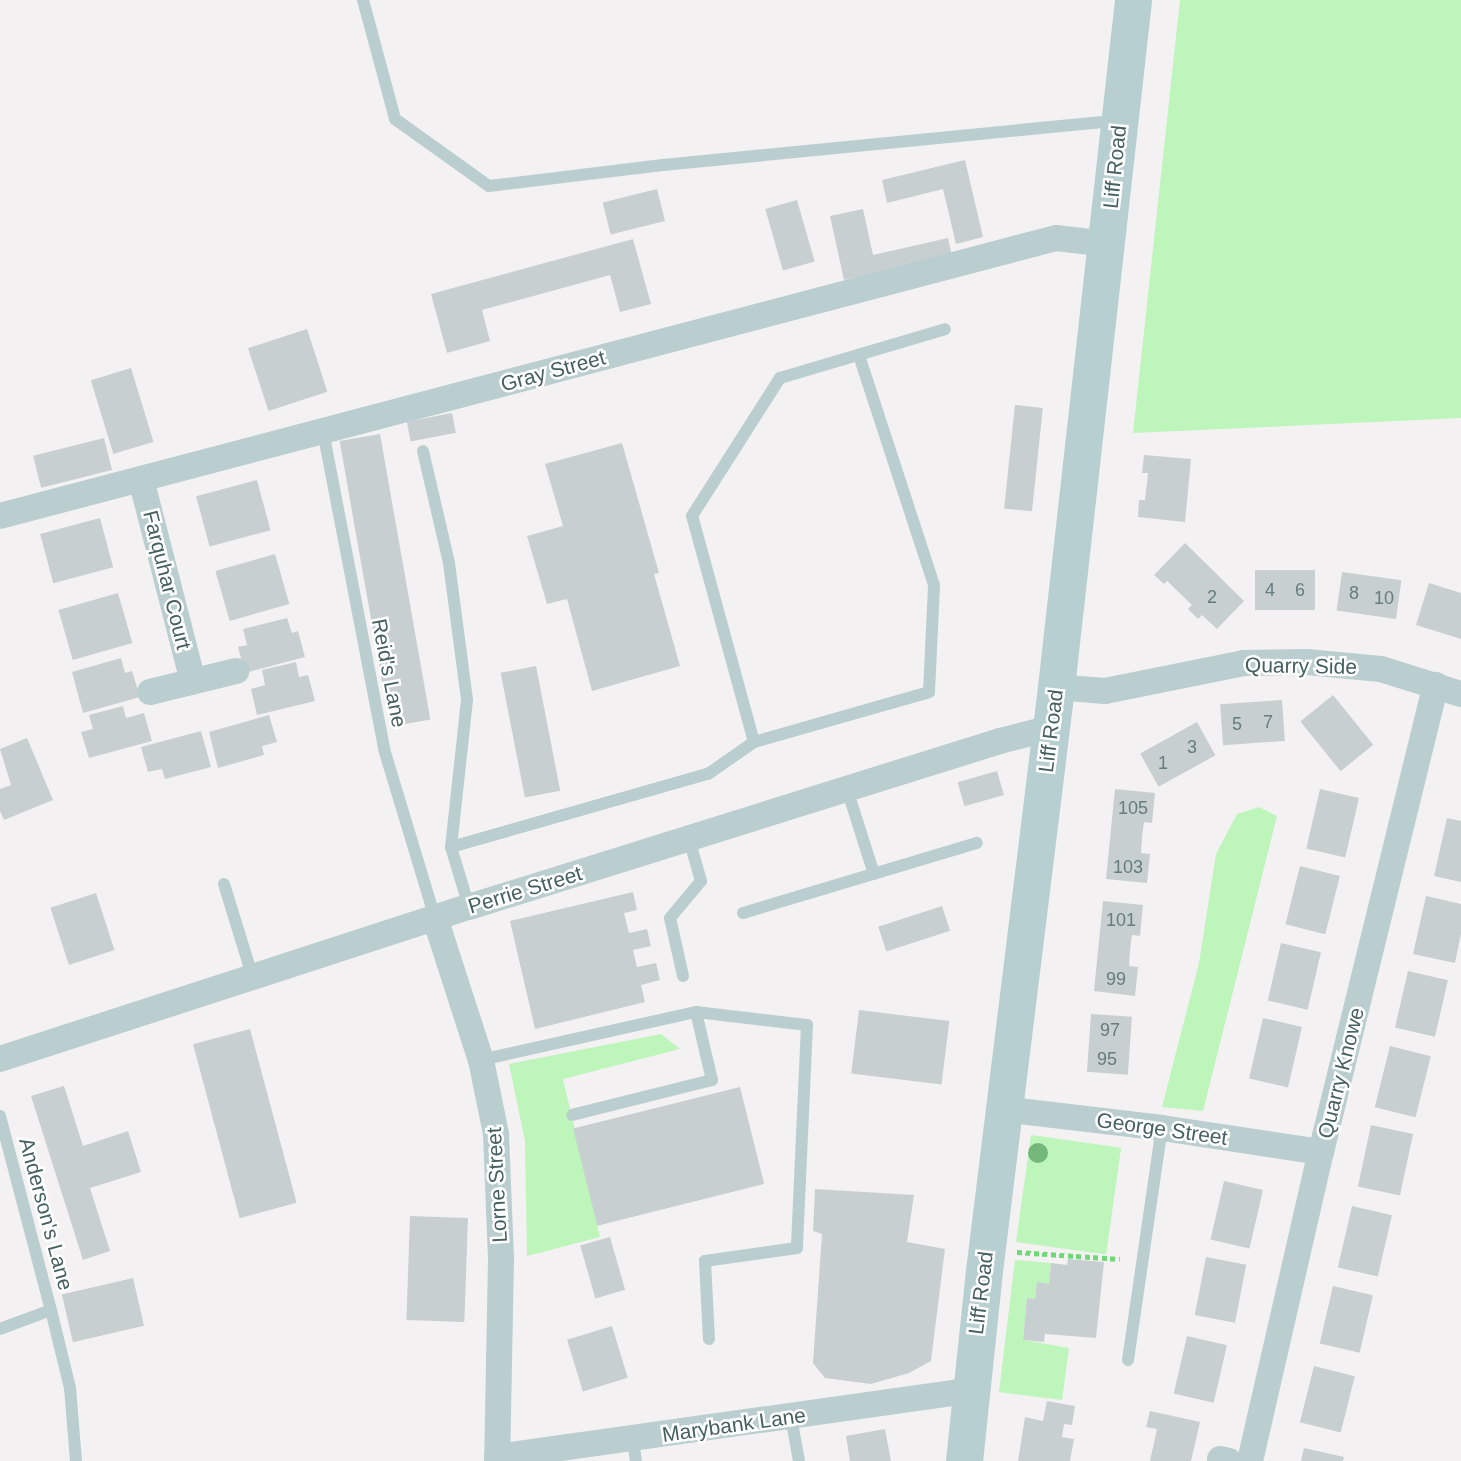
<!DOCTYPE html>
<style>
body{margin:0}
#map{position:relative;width:1461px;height:1461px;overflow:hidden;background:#f4f1f2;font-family:Helvetica,sans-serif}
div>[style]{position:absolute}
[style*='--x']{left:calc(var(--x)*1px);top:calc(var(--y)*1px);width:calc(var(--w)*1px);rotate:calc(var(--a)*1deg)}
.green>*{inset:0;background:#bdf5bb;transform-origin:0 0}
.building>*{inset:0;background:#c7cfd1;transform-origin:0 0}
.path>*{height:4.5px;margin-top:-2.25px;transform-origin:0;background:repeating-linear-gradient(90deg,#6fd877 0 5px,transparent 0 8.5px)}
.lane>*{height:12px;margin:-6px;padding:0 6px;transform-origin:6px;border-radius:6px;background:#bacecf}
.street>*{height:26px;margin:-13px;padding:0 13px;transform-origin:13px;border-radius:13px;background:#bacecf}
.secondary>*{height:37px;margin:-18.5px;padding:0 18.5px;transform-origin:18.5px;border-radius:18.5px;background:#b8cfd2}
.trees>*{width:20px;height:20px;margin:-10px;border-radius:50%;background:#74b779}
span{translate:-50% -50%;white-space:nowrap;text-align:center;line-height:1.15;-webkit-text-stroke:5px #fff;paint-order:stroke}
.number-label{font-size:18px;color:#667c7d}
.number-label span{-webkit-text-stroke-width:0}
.street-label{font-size:21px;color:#466061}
</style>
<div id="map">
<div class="green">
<div style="clip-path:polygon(1180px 0,1461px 0,1461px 418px,1133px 433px)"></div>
<div style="clip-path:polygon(1259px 807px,1277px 816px,1203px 1111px,1162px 1107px,1199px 963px,1216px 854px,1237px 814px)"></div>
<div style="clip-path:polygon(661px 1034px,680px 1049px,563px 1079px,600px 1237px,527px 1256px,525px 1141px,509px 1064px)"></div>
<div style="left:1031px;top:1135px;width:91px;height:108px;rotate:8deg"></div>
<div style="clip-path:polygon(1015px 1260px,1051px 1263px,1049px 1284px,1037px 1283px,1035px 1299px,1027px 1298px,1023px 1340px,1069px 1348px,1062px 1400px,999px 1392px)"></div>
</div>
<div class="building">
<div style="clip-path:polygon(965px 160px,983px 237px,956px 244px,943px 189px,887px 203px,882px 180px)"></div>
<div style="left:657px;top:189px;width:33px;height:56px;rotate:76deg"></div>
<div style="left:797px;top:200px;width:64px;height:33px;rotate:74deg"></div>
<div style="clip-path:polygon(863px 209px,873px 255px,948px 238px,952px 256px,844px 280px,830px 216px)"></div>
<div style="clip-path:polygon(633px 239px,651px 304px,620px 312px,610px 275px,482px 310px,490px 341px,447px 353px,431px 294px)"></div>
<div style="left:307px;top:329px;width:66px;height:62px;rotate:72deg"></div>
<div style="left:131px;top:368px;width:77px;height:42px;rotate:73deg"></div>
<div style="left:1015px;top:405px;width:28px;height:104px;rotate:6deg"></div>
<div style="left:452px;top:413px;width:20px;height:46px;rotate:79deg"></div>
<div style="left:380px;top:434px;width:290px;height:41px;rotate:80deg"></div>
<div style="left:104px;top:438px;width:33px;height:73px;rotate:76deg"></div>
<div style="clip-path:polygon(622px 443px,659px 573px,654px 574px,680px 666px,592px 691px,567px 599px,547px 604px,527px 536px,563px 526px,545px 464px)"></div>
<div style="clip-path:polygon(1144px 455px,1191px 459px,1185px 522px,1138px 517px,1139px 500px,1145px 500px,1148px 473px,1142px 473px)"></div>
<div style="left:257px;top:480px;width:52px;height:63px;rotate:75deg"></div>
<div style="left:100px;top:518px;width:51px;height:62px;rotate:75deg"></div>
<div style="clip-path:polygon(1185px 543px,1244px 601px,1217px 629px,1202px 615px,1198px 619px,1188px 609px,1192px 605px,1167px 581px,1164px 584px,1154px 575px)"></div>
<div style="left:275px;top:554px;width:52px;height:62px;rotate:74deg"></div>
<div style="left:1255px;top:570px;width:60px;height:40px"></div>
<div style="left:1342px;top:572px;width:60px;height:39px;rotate:8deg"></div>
<div style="clip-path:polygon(1429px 583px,1461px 593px,1461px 639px,1416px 625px)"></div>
<div style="left:118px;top:593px;width:52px;height:62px;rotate:74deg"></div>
<div style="clip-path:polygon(287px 618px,292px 633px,298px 631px,305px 657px,245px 673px,238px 647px,247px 645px,243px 629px)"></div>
<div style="clip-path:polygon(121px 658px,125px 673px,132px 671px,140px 697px,83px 713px,72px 672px)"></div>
<div style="clip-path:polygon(296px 662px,299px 677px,308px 675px,315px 701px,257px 715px,251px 689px,265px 685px,262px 670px)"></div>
<div style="left:536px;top:666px;width:127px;height:36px;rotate:79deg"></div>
<div style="left:1333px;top:695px;width:64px;height:42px;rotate:51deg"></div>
<div style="left:1282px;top:700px;width:41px;height:62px;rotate:86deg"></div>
<div style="clip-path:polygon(123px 706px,126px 718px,144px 713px,152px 741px,89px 758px,81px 732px,93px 729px,89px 715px)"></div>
<div style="clip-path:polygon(269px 715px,277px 742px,262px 746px,264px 755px,218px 768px,209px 732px)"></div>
<div style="left:1197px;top:722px;width:38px;height:65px;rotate:61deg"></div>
<div style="clip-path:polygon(201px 731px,211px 767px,165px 779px,162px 769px,148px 772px,141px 747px)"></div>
<div style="clip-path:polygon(27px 738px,53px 800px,4px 820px,0 811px,0 789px,11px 785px,0 749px)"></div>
<div style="left:997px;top:771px;width:25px;height:41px;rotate:74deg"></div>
<div style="clip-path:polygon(1115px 789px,1155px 793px,1152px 823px,1144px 822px,1142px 838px,1141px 853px,1150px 854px,1147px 883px,1106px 879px)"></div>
<div style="left:1320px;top:789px;width:40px;height:61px;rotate:13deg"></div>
<div style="clip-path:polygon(1447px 818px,1461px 821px,1461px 882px,1434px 876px)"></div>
<div style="left:1300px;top:866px;width:41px;height:60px;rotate:14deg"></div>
<div style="clip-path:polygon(633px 892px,637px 910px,624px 913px,629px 933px,647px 929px,651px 946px,633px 950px,637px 967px,656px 963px,660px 980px,641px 985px,645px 1002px,535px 1029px,510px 921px)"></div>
<div style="left:96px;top:893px;width:60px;height:48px;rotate:72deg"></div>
<div style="clip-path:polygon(1426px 896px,1461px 904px,1461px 934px,1455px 963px,1413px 954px)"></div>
<div style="clip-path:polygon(1103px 901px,1143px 905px,1140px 936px,1132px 935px,1130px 950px,1129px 966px,1138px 967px,1135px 996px,1094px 991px)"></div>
<div style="left:942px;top:906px;width:26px;height:67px;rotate:72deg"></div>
<div style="left:1281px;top:943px;width:41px;height:59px;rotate:13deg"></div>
<div style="left:1408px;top:971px;width:41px;height:58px;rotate:13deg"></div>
<div style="left:859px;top:1010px;width:91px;height:64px;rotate:7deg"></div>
<div style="left:1091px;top:1014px;width:41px;height:58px;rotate:4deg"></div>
<div style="left:1263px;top:1018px;width:40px;height:62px;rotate:13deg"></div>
<div style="left:250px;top:1029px;width:180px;height:59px;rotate:75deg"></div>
<div style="left:1390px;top:1046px;width:42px;height:63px;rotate:14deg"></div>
<div style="clip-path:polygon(64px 1086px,83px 1146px,128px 1131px,141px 1172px,90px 1188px,110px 1251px,83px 1260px,31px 1096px)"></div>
<div style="left:740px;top:1087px;width:100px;height:172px;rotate:76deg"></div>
<div style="left:1371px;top:1125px;width:43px;height:63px;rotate:12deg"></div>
<div style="left:1224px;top:1181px;width:40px;height:60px;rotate:13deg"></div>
<div style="clip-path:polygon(815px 1189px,914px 1195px,907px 1242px,945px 1249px,931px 1361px,909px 1373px,871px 1384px,825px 1378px,813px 1363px,822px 1234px,813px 1231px)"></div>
<div style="left:1352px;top:1206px;width:41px;height:63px;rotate:13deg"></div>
<div style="left:410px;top:1216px;width:58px;height:104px;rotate:2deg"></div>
<div style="left:610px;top:1237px;width:55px;height:31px;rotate:74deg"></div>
<div style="left:1206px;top:1257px;width:41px;height:59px;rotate:11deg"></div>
<div style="clip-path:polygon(1068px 1259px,1104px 1262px,1096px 1338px,1045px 1334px,1044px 1342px,1023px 1340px,1027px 1298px,1035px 1299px,1037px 1282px,1049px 1284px,1051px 1263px,1067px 1265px)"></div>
<div style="left:133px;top:1278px;width:49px;height:73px;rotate:77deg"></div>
<div style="left:1333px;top:1286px;width:41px;height:59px;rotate:13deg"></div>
<div style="left:612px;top:1326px;width:54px;height:47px;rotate:73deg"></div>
<div style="left:1187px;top:1336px;width:41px;height:59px;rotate:13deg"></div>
<div style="left:1314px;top:1366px;width:42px;height:58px;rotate:14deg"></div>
<div style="clip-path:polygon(1047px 1401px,1075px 1406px,1072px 1425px,1064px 1424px,1062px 1437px,1074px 1439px,1070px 1461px,1018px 1461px,1025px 1417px,1043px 1421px)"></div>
<div style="clip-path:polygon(1150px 1411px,1200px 1422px,1191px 1461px,1150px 1461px,1157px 1429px,1146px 1427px)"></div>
<div style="clip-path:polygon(885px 1429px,891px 1461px,850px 1461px,846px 1436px)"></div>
<div style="clip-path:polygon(1304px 1448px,1344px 1457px,1343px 1461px,1301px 1461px)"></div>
</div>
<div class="path">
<div style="--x:1017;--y:1252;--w:103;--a:3.9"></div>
</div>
<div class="lane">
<div style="--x:363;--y:0;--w:123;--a:74.9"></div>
<div style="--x:395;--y:119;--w:115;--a:35.5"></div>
<div style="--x:489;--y:186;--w:175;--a:-6.9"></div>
<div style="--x:663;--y:165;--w:457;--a:-5.6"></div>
<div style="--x:323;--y:431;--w:324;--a:79.1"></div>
<div style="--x:384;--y:749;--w:177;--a:73.2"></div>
<div style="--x:423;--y:451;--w:115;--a:76.9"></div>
<div style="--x:449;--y:563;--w:138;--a:82.5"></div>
<div style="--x:467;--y:700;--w:148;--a:96.2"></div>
<div style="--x:451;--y:847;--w:63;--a:73.3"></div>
<div style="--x:754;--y:742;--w:182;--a:-15.9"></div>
<div style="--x:929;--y:692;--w:107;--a:-87.3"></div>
<div style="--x:934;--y:585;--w:242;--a:-108.1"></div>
<div style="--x:847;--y:789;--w:89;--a:72.4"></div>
<div style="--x:451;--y:847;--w:267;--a:-15.9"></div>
<div style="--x:708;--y:774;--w:56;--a:-34.8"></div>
<div style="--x:754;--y:742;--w:234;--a:-105.3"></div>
<div style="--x:692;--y:516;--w:164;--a:-57.5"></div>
<div style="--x:780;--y:378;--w:172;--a:-16.5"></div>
<div style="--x:224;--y:884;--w:98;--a:72.9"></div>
<div style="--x:743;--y:913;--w:244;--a:-16.7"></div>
<div style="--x:683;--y:976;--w:59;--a:-102.6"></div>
<div style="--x:670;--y:918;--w:48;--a:-50"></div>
<div style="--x:701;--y:881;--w:44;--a:-105.9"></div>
<div style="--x:696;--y:1012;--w:112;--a:6.7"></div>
<div style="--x:807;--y:1025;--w:223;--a:92.6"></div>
<div style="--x:797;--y:1248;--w:93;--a:172"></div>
<div style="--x:705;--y:1261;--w:78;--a:87.1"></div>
<div style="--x:481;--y:1060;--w:220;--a:-12.6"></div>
<div style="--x:696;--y:1012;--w:70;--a:76.8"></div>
<div style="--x:712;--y:1080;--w:144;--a:166"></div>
<div style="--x:0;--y:1116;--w:201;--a:75.3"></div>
<div style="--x:51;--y:1310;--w:54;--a:159.6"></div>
<div style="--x:51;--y:1310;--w:80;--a:76.3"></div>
<div style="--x:70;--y:1388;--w:73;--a:85.3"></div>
<div style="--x:1128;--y:1360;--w:234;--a:-81.7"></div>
<div style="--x:791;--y:1417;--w:45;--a:79.7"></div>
<div style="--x:633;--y:1440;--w:21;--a:82"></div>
</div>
<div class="street">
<div style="--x:141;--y:479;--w:209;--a:75.6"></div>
<div style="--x:0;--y:516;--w:1092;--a:-14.75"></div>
<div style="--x:1056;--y:238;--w:51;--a:6.7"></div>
<div style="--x:1056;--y:687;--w:49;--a:4.7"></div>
<div style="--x:1105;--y:691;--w:142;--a:-11.4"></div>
<div style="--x:1244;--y:663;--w:63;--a:-0.9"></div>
<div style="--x:1307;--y:662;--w:74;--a:5.4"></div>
<div style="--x:1381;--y:669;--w:84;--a:17.4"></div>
<div style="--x:150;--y:692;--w:89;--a:-13.7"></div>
<div style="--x:435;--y:918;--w:149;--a:72.1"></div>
<div style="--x:481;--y:1060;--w:76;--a:78.5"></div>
<div style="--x:496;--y:1134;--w:125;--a:87.7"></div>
<div style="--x:501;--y:1259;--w:202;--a:91.1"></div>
<div style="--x:0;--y:1059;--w:493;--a:-18"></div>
<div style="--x:469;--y:907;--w:556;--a:-17.36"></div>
<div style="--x:1000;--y:741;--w:53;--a:-14.3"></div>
<div style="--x:1003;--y:1109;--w:160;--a:6.8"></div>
<div style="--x:1162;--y:1128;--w:161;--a:8.6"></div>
<div style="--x:497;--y:1457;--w:477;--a:-8"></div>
<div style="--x:1220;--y:1459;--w:9;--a:13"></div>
<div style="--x:1250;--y:1461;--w:317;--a:-77.1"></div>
<div style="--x:1321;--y:1152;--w:481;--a:-76.2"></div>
</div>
<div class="secondary">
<div style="--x:964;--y:1461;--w:191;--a:-84"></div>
<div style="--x:984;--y:1271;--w:588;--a:-82.97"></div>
<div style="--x:1056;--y:687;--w:691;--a:-83.6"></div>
</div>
<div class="trees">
<div style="left:1038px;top:1153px"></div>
</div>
<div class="number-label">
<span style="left:1270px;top:590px">4</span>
<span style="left:1300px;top:590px">6</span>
<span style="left:1354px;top:593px">8</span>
<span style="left:1212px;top:597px">2</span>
<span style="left:1384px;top:598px">10</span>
<span style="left:1268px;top:722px">7</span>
<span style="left:1237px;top:724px">5</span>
<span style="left:1192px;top:747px">3</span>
<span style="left:1163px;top:763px">1</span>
<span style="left:1133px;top:808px">105</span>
<span style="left:1128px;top:867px">103</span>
<span style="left:1121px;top:920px">101</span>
<span style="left:1116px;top:979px">99</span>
<span style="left:1110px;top:1030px">97</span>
<span style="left:1107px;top:1059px">95</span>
</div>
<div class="street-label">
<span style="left:1115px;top:167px;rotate:-84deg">Liff Road</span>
<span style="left:553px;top:371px;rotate:-15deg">Gray Street</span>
<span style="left:167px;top:580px;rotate:76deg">Farquhar Court</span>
<span style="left:1301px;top:666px;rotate:1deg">Quarry Side</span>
<span style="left:389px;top:673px;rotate:79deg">Reid's Lane</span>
<span style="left:1051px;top:731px;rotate:-83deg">Liff Road</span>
<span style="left:525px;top:890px;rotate:-17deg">Perrie Street</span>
<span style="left:1341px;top:1073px;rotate:-76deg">Quarry Knowe</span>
<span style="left:1162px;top:1129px;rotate:8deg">George Street</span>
<span style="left:497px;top:1185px;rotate:-93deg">Lorne Street</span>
<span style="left:46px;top:1214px;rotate:75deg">Anderson's Lane</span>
<span style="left:981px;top:1293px;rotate:-83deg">Liff Road</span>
<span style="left:734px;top:1425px;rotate:-8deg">Marybank Lane</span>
</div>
</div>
